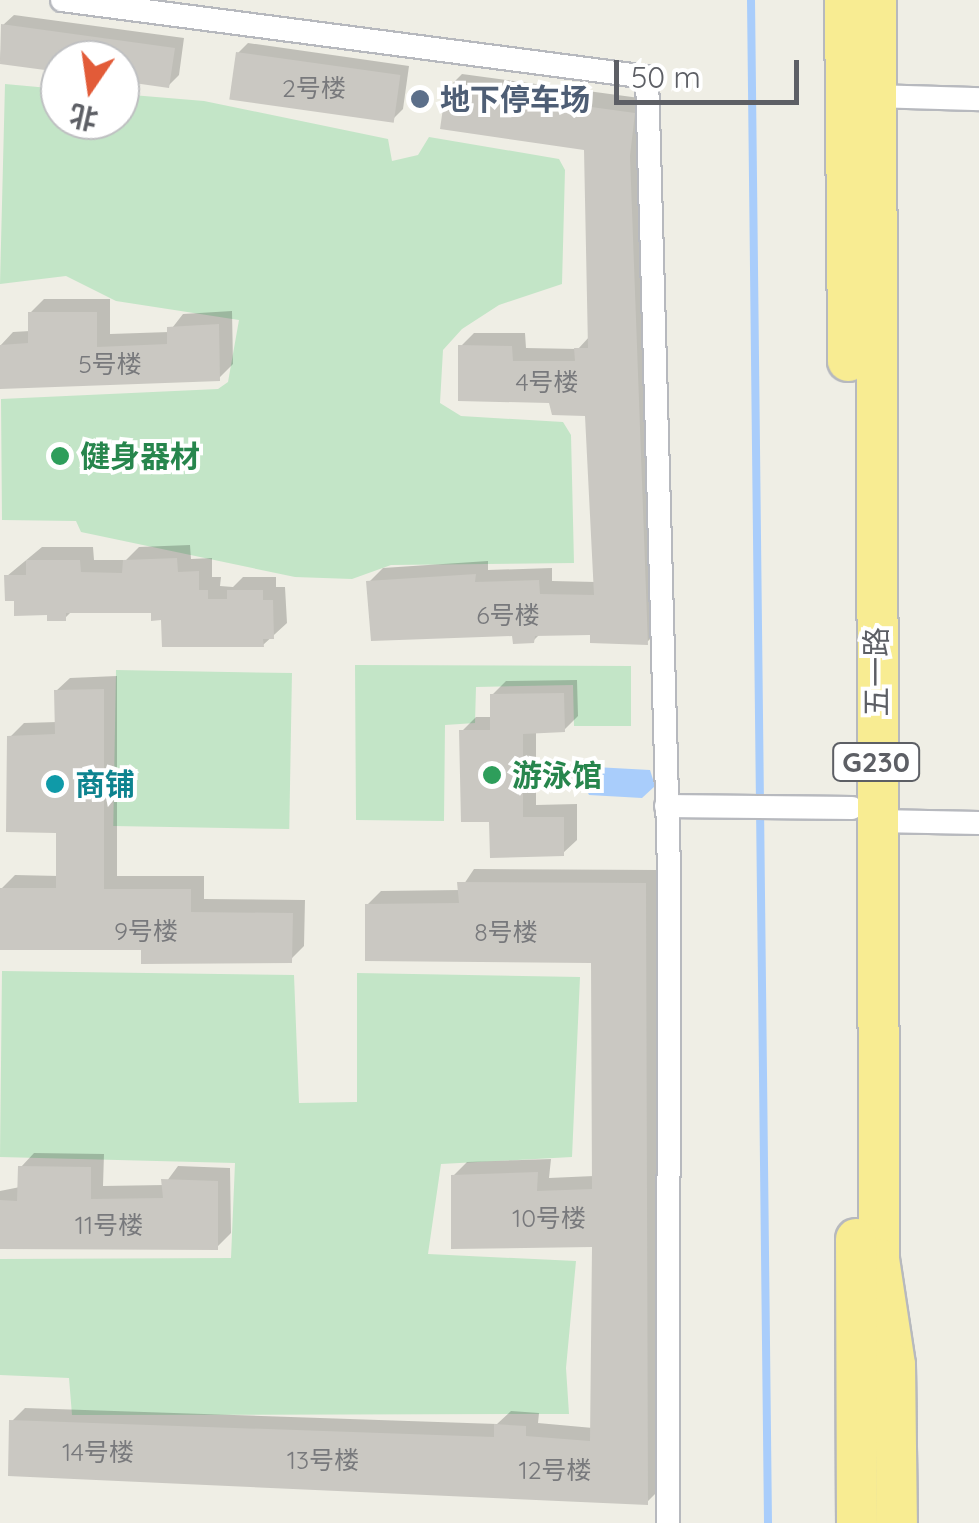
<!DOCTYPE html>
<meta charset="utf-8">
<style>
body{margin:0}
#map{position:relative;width:979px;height:1523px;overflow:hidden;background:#efeee5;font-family:Quicksand,"Noto Sans SC",sans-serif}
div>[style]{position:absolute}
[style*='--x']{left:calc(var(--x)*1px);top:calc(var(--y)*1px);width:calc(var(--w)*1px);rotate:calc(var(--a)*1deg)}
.green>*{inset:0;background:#c3e5c7;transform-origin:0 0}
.water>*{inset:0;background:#a9cdfb}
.shadow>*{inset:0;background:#0003}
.stream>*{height:8px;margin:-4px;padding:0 4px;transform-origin:4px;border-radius:4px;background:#a9cdfb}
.building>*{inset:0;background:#cac8c2;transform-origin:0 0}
.roads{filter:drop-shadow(2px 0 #b7b9be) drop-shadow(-2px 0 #b7b9be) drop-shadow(0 2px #b7b9be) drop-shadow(0 -2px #b7b9be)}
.street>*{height:22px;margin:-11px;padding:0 11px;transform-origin:11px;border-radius:11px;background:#fff}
.highway>*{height:40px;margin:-20px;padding:0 20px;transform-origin:20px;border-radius:20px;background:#f8ec92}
.dots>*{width:28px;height:28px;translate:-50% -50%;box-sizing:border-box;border:5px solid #fff;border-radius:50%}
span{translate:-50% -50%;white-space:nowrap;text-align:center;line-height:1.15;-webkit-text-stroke:8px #fff;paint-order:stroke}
.number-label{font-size:25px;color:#78797c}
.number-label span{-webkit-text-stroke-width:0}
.shield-label span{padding:2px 8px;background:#fff;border:2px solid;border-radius:8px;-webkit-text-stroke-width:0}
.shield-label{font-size:28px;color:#5d5f65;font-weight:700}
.service-label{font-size:30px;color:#4e5e75;font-weight:700}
.left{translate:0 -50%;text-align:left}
.leisure-label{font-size:30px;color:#27864d;font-weight:700}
.street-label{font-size:30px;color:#5d5f65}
.culture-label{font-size:30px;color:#0d838f;font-weight:700}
.north{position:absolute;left:40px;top:40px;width:100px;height:100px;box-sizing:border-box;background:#fff;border:2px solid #bebfc1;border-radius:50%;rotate:193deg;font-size:28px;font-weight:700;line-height:40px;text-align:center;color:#5d5f65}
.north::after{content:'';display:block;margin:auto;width:35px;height:45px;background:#e25b38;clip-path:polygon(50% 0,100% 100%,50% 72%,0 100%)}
.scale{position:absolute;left:614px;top:60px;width:185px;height:45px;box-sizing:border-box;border:5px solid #5d5f65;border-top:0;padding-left:12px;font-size:30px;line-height:35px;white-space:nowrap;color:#5d5f65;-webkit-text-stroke:8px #fff;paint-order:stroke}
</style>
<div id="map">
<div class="green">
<div style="clip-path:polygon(5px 84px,60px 89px,60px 120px,120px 120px,120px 94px,204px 101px,388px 139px,392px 161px,418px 155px,429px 137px,559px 159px,565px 170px,562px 284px,499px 305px,462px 329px,443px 350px,440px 403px,461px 416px,563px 422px,571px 435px,574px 563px,391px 565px,352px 579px,295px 577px,81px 532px,76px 521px,2px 520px,1px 399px,218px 389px,228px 382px,239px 320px,116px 301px,66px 276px,0 284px)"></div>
<div style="clip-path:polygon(355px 665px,631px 666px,631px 726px,574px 726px,573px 685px,476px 687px,475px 723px,445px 725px,444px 821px,356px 820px)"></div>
<div style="left:116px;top:670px;width:176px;height:156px;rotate:1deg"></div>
<div style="clip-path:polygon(2px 971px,294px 975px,299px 1103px,357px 1102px,357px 973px,580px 977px,572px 1157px,441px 1164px,428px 1254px,576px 1261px,566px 1368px,569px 1414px,72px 1415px,69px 1378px,0 1375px,0 1259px,231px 1258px,235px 1163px,0 1157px)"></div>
</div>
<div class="water">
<div style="clip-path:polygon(595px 767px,650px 770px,655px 786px,642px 798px,589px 795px,582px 780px)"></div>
</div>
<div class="shadow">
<div style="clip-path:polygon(14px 15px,184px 38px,179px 75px,169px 85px,120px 78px,120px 60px,60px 60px,60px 70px,0 61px,3px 25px)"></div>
<div style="clip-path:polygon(248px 43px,409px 66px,403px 109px,393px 119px,238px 53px)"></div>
<div style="clip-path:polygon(462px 74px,647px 99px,660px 629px,646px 643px,593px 632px,541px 633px,533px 641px,369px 582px,383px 568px,488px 561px,488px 570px,552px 568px,552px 581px,596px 582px,587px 413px,551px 401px,461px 346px,474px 333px,525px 333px,526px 348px,578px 349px,590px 336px,586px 148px,448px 88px)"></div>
<div style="clip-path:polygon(44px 299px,110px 299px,110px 334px,169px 332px,183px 314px,232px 311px,233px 364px,219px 378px,0 386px,0 346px,13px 332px,30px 331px,30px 313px)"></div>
<div style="clip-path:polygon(70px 445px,71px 461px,68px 463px,53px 448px)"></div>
<div style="clip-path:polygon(190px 545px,191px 559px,212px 558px,212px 577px,221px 577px,220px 586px,233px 587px,243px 577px,276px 577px,276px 587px,285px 587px,287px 623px,263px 645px,154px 610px,72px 611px,65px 618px,16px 598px,7px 576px,42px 547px,93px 547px,94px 560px,126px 560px,139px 547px)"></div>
<div style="clip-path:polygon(117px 676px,117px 876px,204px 876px,204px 899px,305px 900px,304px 946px,290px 960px,144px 947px,0 948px,1px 889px,15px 875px,59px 876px,58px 831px,10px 737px,24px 723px,57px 722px,56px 691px,70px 678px)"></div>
<div style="clip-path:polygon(577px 680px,578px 716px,564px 730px,536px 731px,536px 805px,577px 804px,577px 840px,563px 853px,491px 820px,462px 731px,476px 717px,492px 717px,492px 695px,506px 681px)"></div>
<div style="clip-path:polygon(474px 869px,658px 870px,660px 1489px,647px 1502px,12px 1421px,25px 1408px,497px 1424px,511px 1411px,539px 1413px,538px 1423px,593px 1428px,594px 1244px,453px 1176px,467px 1162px,551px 1159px,549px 1178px,594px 1176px,593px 960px,367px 905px,381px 891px,460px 890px)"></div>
<div style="clip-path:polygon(34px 1153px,104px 1154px,103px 1186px,164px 1185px,178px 1166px,230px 1168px,231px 1233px,217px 1247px,0 1246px,0 1191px,20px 1187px,21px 1167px)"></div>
</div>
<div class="stream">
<div style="--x:751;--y:0;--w:1523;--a:89.36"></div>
</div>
<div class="building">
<div style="clip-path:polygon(1px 24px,175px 48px,169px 88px,120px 81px,120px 60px,60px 60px,60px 72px,0 64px)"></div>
<div style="left:236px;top:52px;width:166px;height:48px;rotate:8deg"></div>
<div style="clip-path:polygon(446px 87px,635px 113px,630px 156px,648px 645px,590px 643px,590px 635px,535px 636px,534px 643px,513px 644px,512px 636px,371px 641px,366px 581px,476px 574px,475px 582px,539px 580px,540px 594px,594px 595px,585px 416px,552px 415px,549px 403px,458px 401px,458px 345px,512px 346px,513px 361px,575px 361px,574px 348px,588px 348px,584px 150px,440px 129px)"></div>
<div style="clip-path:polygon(28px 312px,97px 312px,97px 347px,167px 344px,167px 327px,219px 324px,220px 381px,0 389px,0 345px,28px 343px)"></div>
<div style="left:51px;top:447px;width:17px;height:19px"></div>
<div style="clip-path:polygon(177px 558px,178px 572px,199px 571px,199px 590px,208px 590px,208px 599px,227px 599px,227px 590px,263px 590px,263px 600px,273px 600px,274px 639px,263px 639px,264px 647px,162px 647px,161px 620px,151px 621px,151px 613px,66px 613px,66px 621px,47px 621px,47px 615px,14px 616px,14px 601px,5px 601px,4px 575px,26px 575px,26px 560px,80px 560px,81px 572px,122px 573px,123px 560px)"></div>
<div style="clip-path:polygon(104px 689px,104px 889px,191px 889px,191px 912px,293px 913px,292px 963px,141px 964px,141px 950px,0 950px,0 888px,56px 888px,56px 833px,6px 832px,7px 736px,55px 734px,54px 690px)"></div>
<div style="clip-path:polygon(564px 693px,565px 732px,523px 734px,523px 817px,564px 817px,564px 856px,490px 858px,489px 822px,461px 822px,459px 730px,490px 730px,490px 694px)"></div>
<div style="clip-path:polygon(457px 882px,646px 883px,648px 1505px,8px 1476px,9px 1420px,494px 1437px,494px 1424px,526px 1426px,526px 1436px,590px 1441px,592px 1247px,451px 1249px,451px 1175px,538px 1172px,537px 1191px,592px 1189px,591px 963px,365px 961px,365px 904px,459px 903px)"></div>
<div style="clip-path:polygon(18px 1166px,91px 1167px,91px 1199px,163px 1198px,161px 1179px,218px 1181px,218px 1250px,0 1249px,0 1200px,17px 1201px)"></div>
</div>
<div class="roads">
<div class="street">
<div style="--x:62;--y:0;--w:590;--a:7.5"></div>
<div style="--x:647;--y:77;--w:794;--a:88.41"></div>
<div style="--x:669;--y:871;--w:652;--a:90.09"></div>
<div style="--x:876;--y:96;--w:103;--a:1.7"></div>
<div style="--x:666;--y:806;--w:186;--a:0.6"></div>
<div style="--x:877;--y:821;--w:102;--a:1.1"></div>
</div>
<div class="highway">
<div style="--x:845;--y:0;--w:361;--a:89.5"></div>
<div style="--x:876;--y:0;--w:1259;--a:89.86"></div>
<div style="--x:879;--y:1259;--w:107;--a:81.4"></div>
<div style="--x:895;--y:1365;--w:158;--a:89.3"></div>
<div style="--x:856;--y:1239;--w:284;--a:89.8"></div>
</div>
</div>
<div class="dots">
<div style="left:420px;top:99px;background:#5c6f8a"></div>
<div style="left:60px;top:456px;background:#2e9e5b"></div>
<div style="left:492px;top:775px;background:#2e9e5b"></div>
<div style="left:55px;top:784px;background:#0f9aa8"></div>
</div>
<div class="number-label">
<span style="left:314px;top:88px">2号楼</span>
<span style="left:110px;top:364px">5号楼</span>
<span style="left:547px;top:382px">4号楼</span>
<span style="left:508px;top:615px">6号楼</span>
<span style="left:146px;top:931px">9号楼</span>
<span style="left:506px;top:932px">8号楼</span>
<span style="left:549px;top:1218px">10号楼</span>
<span style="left:109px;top:1225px">11号楼</span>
<span style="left:98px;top:1452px">14号楼</span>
<span style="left:323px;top:1460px">13号楼</span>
<span style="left:555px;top:1470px">12号楼</span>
</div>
<div class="shield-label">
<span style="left:876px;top:762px">G230</span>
</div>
<div class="service-label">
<span class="left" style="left:440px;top:99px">地下停车场</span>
</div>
<div class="leisure-label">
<span class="left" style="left:80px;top:456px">健身器材</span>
<span class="left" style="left:512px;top:775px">游泳馆</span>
</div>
<div class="street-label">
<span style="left:876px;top:672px;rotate:-90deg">五一路</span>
</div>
<div class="culture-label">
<span class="left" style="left:75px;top:784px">商铺</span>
</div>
<div class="north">北</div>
<div class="scale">50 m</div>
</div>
